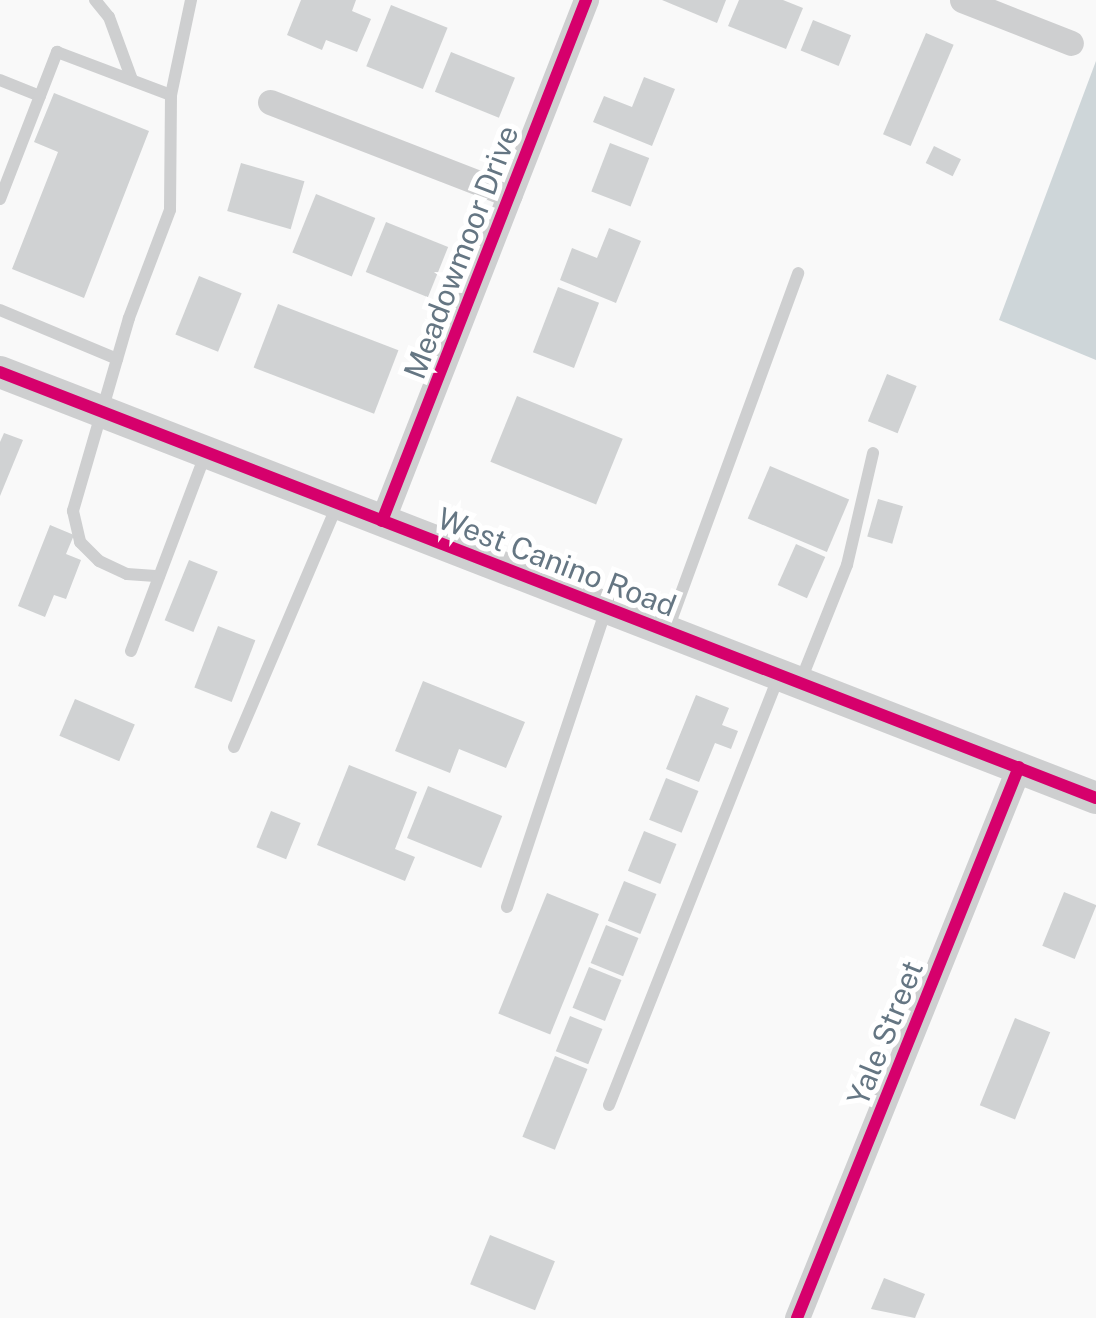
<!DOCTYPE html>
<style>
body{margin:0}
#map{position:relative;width:1096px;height:1318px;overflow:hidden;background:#f9f9f9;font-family:"Public Sans",sans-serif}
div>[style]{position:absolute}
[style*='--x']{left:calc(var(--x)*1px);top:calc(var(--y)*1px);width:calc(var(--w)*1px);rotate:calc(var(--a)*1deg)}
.water>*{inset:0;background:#ced6d9}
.building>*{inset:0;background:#d0d2d3;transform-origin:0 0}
.service>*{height:12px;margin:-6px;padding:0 6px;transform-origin:6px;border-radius:6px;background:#cecfd0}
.minor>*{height:25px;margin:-12.5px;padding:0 12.5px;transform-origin:12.5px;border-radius:12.5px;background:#cecfd0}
.tertiary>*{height:32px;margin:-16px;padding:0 16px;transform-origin:16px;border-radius:16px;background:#cecfd0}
.cycleway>*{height:12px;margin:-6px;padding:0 6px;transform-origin:6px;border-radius:6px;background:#d6006c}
span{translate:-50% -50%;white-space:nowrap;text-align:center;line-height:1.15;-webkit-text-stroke:10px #fff;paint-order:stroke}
.street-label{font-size:30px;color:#657683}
</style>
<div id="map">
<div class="water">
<div style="clip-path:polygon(1096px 61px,1096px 360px,999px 320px)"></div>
</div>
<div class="building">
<div style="clip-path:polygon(301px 0,356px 0,352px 11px,371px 19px,357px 52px,326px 40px,322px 50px,287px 35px)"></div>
<div style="clip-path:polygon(662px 0,726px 0,717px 23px)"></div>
<div style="clip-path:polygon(739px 0,783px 0,803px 8px,786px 49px,728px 26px)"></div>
<div style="left:391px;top:5px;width:61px;height:66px;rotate:22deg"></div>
<div style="left:813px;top:20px;width:41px;height:33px;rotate:22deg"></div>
<div style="left:926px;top:33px;width:30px;height:110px;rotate:23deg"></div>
<div style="left:451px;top:52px;width:69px;height:43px;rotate:22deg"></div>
<div style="clip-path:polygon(644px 77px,675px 89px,652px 146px,593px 122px,604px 96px,632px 107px)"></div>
<div style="clip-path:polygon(54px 93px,149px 131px,84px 298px,12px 269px,58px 152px,34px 142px)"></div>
<div style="left:610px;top:143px;width:42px;height:52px;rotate:21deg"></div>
<div style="left:934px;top:146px;width:30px;height:19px;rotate:26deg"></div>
<div style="left:241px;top:163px;width:66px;height:50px;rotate:16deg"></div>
<div style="left:316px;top:194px;width:64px;height:63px;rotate:22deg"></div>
<div style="left:386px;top:222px;width:67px;height:54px;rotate:22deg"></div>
<div style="clip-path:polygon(609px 228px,641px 241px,616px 303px,560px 280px,572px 248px,597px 258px)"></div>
<div style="left:199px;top:276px;width:46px;height:63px;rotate:22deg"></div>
<div style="left:558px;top:287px;width:44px;height:70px;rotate:21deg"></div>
<div style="left:278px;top:304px;width:129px;height:68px;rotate:21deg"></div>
<div style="left:887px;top:374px;width:32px;height:51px;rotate:22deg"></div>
<div style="left:517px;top:396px;width:114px;height:71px;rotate:22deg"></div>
<div style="clip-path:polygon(4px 433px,23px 440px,0 496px,0 442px)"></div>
<div style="left:770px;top:466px;width:86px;height:57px;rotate:23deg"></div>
<div style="left:878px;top:499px;width:26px;height:39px;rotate:16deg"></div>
<div style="clip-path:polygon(50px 525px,74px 535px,66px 554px,81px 560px,66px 599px,54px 595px,45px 617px,18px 606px)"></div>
<div style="left:796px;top:544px;width:32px;height:45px;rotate:24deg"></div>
<div style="left:189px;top:560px;width:31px;height:65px;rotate:22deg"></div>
<div style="left:218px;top:626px;width:40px;height:66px;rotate:21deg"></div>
<div style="clip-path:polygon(423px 681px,525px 722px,506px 768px,459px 749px,450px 773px,395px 751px)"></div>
<div style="clip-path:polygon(696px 695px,729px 708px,722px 725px,738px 731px,731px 749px,715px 743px,699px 782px,666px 769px)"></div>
<div style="left:75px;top:699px;width:65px;height:40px;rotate:23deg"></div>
<div style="clip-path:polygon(349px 765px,417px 792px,395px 849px,415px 857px,405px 881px,317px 845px)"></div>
<div style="left:666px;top:778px;width:35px;height:45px;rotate:22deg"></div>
<div style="left:428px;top:786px;width:80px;height:56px;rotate:22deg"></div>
<div style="left:271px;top:811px;width:32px;height:39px;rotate:22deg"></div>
<div style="left:644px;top:831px;width:35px;height:43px;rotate:22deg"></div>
<div style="left:624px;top:881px;width:35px;height:43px;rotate:22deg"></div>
<div style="left:1064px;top:892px;width:35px;height:58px;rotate:22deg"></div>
<div style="left:547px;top:893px;width:56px;height:130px;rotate:22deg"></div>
<div style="left:606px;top:925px;width:35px;height:41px;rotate:22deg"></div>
<div style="left:589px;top:967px;width:35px;height:44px;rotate:22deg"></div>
<div style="left:570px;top:1016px;width:35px;height:38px;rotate:22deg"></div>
<div style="left:1015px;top:1018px;width:38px;height:94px;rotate:22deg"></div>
<div style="left:555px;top:1056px;width:35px;height:87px;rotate:22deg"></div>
<div style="left:490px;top:1235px;width:70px;height:53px;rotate:22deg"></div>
<div style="clip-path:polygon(884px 1278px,925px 1294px,915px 1318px,871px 1309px)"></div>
</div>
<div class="service">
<div style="--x:95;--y:0;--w:22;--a:51"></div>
<div style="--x:109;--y:17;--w:67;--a:69.9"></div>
<div style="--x:0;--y:80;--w:43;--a:21.8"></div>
<div style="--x:171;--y:95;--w:97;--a:-78.1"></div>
<div style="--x:0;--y:199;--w:158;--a:-68.8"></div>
<div style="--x:57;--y:52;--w:122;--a:20.7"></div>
<div style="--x:171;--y:95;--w:115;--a:90.5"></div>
<div style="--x:170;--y:210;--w:116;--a:110.8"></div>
<div style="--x:129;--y:318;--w:201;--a:106.2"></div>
<div style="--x:73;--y:511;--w:32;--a:77"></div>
<div style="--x:80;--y:542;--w:27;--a:45"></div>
<div style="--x:99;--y:561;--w:31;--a:25"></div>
<div style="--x:127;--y:574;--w:32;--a:4"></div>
<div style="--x:0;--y:310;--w:127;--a:22.7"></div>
<div style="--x:668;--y:629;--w:379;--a:-69.9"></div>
<div style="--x:131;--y:651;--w:210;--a:-69.3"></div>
<div style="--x:801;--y:680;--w:124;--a:-68.2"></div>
<div style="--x:847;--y:565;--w:115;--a:-76.9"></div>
<div style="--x:234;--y:747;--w:262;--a:-66.9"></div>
<div style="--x:507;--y:907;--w:313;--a:-71.6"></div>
<div style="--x:609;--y:1105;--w:462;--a:-68.4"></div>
</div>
<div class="minor">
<div style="--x:962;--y:0;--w:117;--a:21.5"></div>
<div style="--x:270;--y:102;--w:257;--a:21.2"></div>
<div style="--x:382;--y:521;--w:560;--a:-68.62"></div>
<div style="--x:797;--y:1318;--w:594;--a:-68.06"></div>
</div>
<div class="tertiary">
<div style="--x:0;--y:372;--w:1176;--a:21.24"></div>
</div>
<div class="cycleway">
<div style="--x:0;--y:372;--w:1176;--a:21.24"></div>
<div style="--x:382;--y:521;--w:560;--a:-68.62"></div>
<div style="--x:797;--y:1318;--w:594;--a:-68.06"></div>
</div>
<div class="street-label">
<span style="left:461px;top:252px;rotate:-69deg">Meadowmoor Drive</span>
<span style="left:557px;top:562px;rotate:21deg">West Canino Road</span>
<span style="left:885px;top:1033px;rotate:-68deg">Yale Street</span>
</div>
</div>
